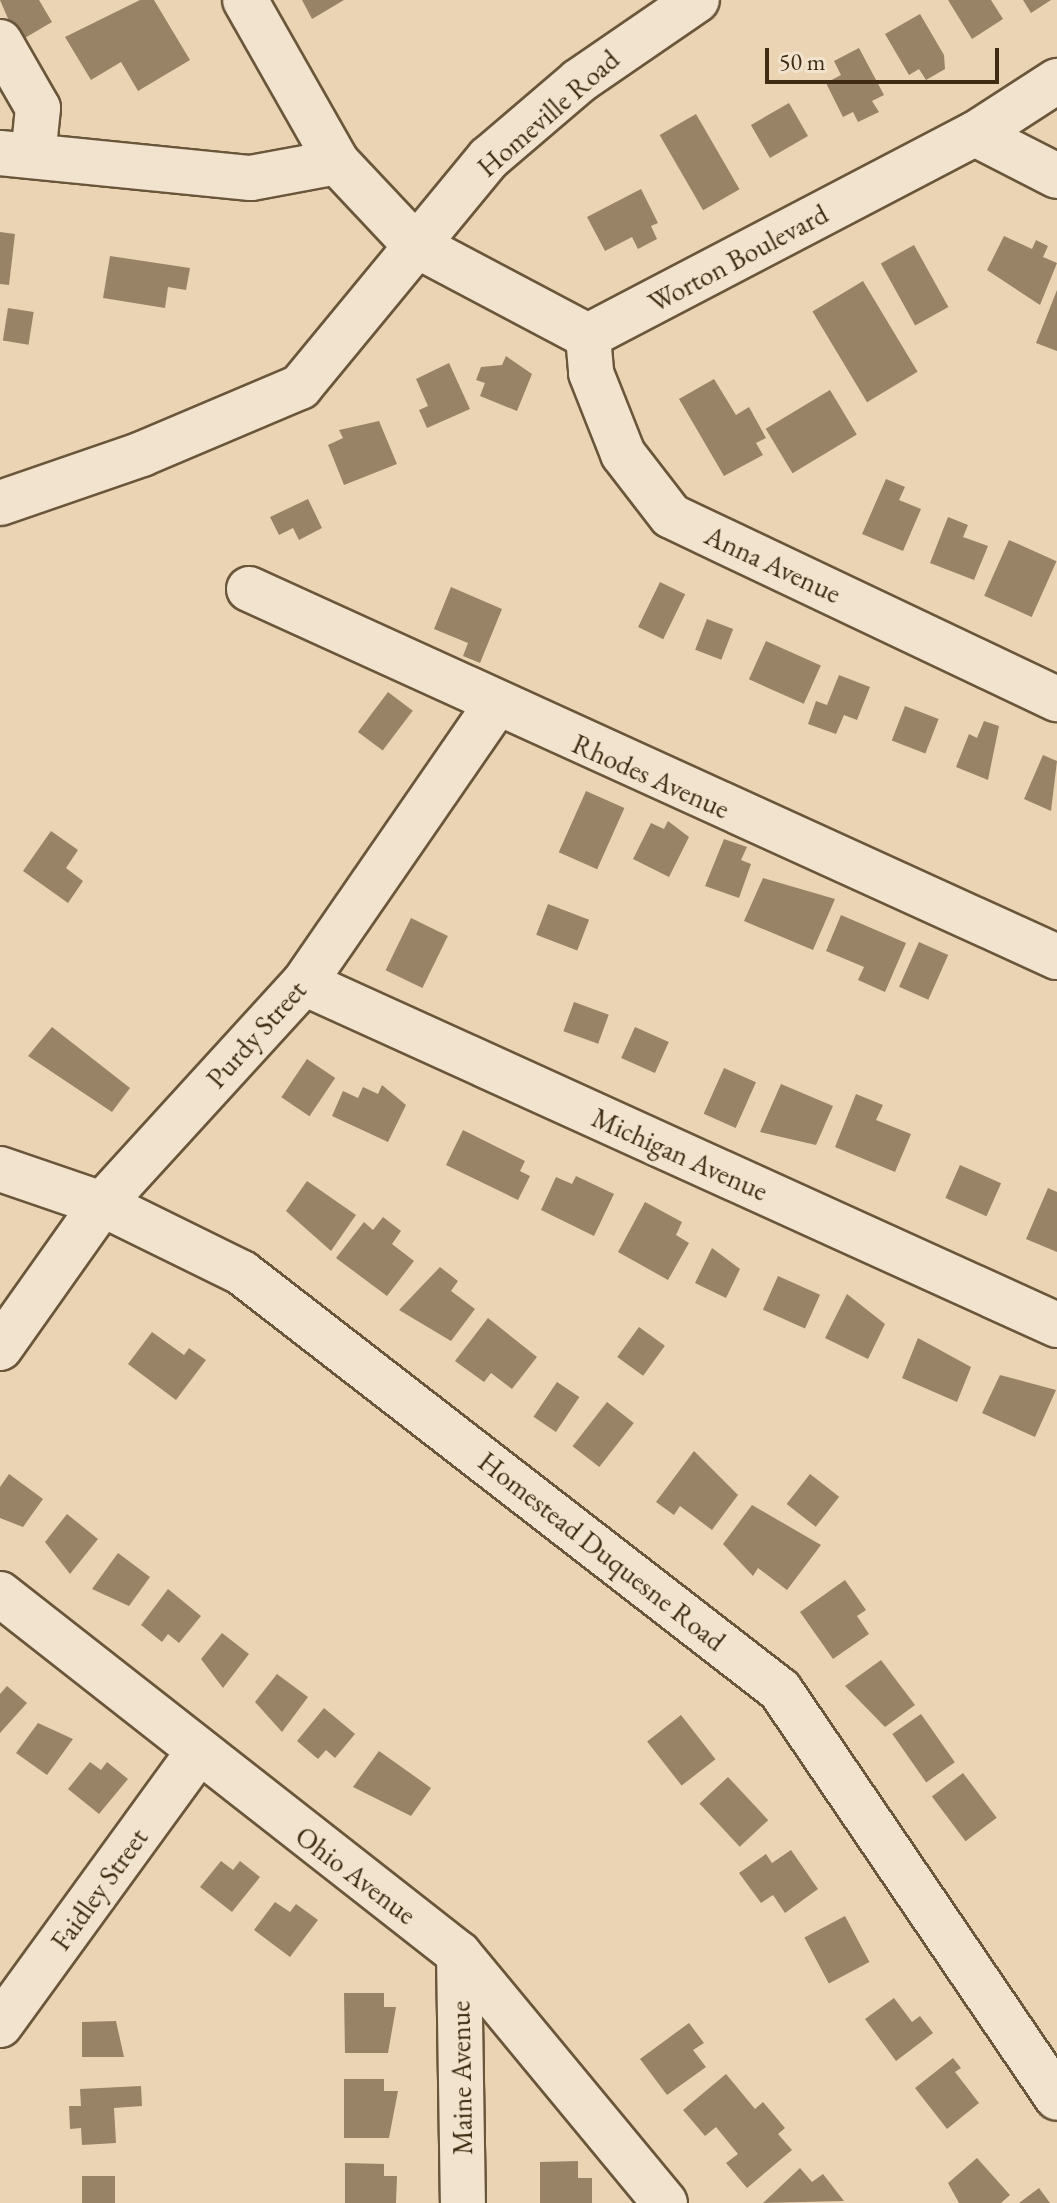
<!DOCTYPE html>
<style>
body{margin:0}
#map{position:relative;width:1057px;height:2203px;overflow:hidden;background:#ead4b3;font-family:"EB Garamond",serif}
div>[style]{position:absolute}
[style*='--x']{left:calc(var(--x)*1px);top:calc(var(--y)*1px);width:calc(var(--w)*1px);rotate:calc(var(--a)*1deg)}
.building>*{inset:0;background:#988366;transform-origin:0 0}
.roads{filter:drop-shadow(2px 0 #6a563a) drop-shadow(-2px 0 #6a563a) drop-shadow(0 2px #6a563a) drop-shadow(0 -2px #6a563a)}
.minor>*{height:44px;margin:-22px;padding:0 22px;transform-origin:22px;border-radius:22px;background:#f1e3ce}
span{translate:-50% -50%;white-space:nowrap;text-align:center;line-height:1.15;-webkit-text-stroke:8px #f1e3ce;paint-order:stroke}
.street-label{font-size:28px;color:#3f2c12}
.scale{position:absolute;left:765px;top:48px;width:234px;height:36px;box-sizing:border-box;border:4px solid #3f2c12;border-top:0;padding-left:10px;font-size:24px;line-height:28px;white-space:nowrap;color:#3f2c12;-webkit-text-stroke:6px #f1e3ce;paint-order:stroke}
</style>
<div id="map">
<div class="building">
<div style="clip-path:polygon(0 0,39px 0,52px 22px,18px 42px)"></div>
<div style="clip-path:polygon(140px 0,154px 0,190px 60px,138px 91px,121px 62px,91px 80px,65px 37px)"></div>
<div style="clip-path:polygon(302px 0,344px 0,312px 19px)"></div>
<div style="clip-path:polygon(948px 0,991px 0,1003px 19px,972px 39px)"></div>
<div style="clip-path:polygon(1023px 0,1051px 0,1031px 13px)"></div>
<div style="clip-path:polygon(920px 14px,944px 55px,945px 69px,926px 80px,919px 69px,909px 75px,885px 34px)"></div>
<div style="clip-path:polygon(859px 48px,884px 95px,872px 101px,879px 112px,858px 122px,853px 112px,843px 117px,826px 83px,841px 75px,834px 61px)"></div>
<div style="left:789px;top:103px;width:38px;height:44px;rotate:60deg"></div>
<div style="left:696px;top:114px;width:87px;height:42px;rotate:60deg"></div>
<div style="clip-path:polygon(641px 189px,658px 223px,651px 226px,657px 239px,638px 249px,632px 237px,605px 251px,587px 217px)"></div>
<div style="clip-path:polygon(0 232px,15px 234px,9px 285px,0 284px)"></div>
<div style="clip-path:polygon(1004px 236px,1032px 249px,1036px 240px,1048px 246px,1043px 257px,1057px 263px,1040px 305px,987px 270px)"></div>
<div style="left:914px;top:245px;width:71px;height:38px;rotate:61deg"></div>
<div style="clip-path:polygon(110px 256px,190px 268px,186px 290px,168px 287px,165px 308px,103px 298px)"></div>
<div style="left:863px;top:281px;width:106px;height:59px;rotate:59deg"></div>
<div style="clip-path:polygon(1057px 290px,1057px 351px,1036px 343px)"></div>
<div style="left:8px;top:308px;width:26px;height:33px;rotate:9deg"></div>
<div style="clip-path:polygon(506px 356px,532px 374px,517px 411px,480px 396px,485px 383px,476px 380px,481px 367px,502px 365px)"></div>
<div style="clip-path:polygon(449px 363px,470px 409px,427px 428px,419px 410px,428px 406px,416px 379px)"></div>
<div style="clip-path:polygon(714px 379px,736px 415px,749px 407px,766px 438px,756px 443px,763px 455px,724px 476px,679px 399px)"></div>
<div style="left:830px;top:390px;width:52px;height:75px;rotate:59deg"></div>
<div style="clip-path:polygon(379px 421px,397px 464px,344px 485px,328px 445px,343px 438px,339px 430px)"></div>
<div style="clip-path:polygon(886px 479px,905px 487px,899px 500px,921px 509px,903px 551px,862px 534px)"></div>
<div style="clip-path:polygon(308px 499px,322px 528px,299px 540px,293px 528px,279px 535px,270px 517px)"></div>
<div style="clip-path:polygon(948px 517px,968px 525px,963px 537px,988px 546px,974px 580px,930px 563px)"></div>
<div style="left:1009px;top:540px;width:52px;height:61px;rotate:24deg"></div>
<div style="left:660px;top:582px;width:28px;height:50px;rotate:26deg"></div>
<div style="clip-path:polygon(451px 587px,502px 609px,480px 663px,463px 656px,468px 643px,434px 629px)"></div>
<div style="left:707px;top:619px;width:28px;height:33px;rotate:21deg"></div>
<div style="left:766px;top:641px;width:60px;height:42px;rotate:24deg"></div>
<div style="clip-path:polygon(839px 675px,870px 687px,857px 720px,844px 715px,836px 734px,808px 724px,816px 701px,827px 705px)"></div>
<div style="left:388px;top:692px;width:31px;height:50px;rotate:37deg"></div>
<div style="left:905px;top:706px;width:36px;height:37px;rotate:21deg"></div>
<div style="clip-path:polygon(984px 721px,999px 726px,988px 780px,956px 767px,969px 734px,977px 738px)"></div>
<div style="clip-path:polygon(1043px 755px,1057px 761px,1051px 811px,1024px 799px)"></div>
<div style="left:586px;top:791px;width:42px;height:67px;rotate:24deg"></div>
<div style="clip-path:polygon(668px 821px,689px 837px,669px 877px,633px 859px,651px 823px,664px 829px)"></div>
<div style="clip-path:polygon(51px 831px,78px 850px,66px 868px,83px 881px,68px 903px,23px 871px)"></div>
<div style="clip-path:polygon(724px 839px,747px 847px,741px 860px,751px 864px,739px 898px,705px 886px)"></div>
<div style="clip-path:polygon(763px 878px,835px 899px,813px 950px,744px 921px)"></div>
<div style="left:548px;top:904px;width:44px;height:33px;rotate:21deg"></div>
<div style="clip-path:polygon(841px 915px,906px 943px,885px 992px,858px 980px,864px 967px,826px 951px)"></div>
<div style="left:411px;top:918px;width:41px;height:58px;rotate:26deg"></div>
<div style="left:919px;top:942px;width:32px;height:49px;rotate:24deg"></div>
<div style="left:574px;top:1002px;width:37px;height:31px;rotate:20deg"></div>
<div style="clip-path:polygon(52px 1027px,130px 1088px,112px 1112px,28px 1056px)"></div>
<div style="left:635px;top:1027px;width:37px;height:34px;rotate:24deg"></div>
<div style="left:307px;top:1059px;width:34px;height:46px;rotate:34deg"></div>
<div style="left:724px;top:1068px;width:35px;height:50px;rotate:24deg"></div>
<div style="clip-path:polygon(781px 1084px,833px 1106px,816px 1145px,760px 1132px)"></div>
<div style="clip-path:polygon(382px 1085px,406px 1105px,388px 1142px,332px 1116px,343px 1091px,358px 1098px,363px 1087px,378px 1094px)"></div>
<div style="clip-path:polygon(856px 1094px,883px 1105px,876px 1120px,911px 1134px,895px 1172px,835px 1147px)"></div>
<div style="clip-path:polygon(463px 1130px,525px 1161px,520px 1171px,530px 1176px,518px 1200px,446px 1165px)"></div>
<div style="left:960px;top:1165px;width:45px;height:36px;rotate:24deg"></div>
<div style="clip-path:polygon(576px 1176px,614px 1194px,594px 1236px,541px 1210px,556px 1177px,572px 1184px)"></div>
<div style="clip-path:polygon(307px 1181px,356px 1215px,331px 1251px,286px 1211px)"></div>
<div style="clip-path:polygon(1048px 1188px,1057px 1192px,1057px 1252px,1026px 1239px)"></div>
<div style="clip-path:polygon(645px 1202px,682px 1222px,676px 1235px,689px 1243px,668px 1280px,618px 1252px)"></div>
<div style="clip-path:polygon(383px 1217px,401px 1231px,392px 1244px,414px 1261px,387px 1296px,336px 1258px,364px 1222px,373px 1230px)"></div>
<div style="clip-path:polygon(712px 1248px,740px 1269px,726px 1298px,695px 1283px)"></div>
<div style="clip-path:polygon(440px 1267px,458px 1281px,451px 1291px,475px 1309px,451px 1341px,399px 1310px)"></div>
<div style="left:778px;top:1276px;width:46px;height:37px;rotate:24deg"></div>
<div style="clip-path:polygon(847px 1294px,885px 1324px,868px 1359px,825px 1338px)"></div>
<div style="clip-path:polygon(488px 1318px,537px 1357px,512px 1389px,491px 1373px,484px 1382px,455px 1361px)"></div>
<div style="left:639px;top:1327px;width:32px;height:37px;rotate:36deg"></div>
<div style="clip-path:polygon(152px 1332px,184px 1355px,189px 1348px,206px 1360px,176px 1400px,128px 1364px)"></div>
<div style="clip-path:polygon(918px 1338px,971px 1367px,957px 1402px,902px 1378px)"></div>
<div style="clip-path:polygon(1000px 1375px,1056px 1390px,1035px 1437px,982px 1413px)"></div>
<div style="left:557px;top:1382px;width:27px;height:42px;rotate:34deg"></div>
<div style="left:607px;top:1402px;width:34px;height:56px;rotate:38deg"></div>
<div style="clip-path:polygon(694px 1451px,738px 1495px,712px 1530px,680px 1506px,674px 1515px,656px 1502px)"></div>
<div style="clip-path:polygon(9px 1474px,43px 1499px,23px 1527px,0 1518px,0 1487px)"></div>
<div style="left:810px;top:1474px;width:37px;height:38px;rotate:38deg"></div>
<div style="clip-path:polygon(752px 1505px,821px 1545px,787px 1590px,758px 1568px,753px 1576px,723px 1544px)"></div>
<div style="clip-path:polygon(67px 1514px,98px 1539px,70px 1574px,45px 1542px)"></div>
<div style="clip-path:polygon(118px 1553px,150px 1577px,129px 1606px,92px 1589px)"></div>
<div style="clip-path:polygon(845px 1580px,866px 1610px,857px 1616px,869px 1634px,833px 1659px,800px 1612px)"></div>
<div style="clip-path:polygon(168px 1589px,201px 1616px,179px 1643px,168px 1634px,162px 1642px,141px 1625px)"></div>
<div style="clip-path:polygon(222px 1633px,249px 1654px,223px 1688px,201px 1659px)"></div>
<div style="clip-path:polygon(881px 1660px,915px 1705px,885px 1727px,845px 1686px)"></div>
<div style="clip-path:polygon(277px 1674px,308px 1697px,282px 1732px,255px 1702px)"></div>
<div style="clip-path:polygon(7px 1686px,27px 1703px,0 1733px,0 1694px)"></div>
<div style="clip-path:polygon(324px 1708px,355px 1734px,335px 1758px,326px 1750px,318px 1759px,297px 1741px)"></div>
<div style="left:921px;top:1714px;width:59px;height:35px;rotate:55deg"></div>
<div style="left:681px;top:1715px;width:56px;height:43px;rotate:52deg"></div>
<div style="clip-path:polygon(38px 1723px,73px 1739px,47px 1775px,16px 1753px)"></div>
<div style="clip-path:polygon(379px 1751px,431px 1788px,411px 1816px,353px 1787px)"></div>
<div style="clip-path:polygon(90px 1762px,101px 1770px,107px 1762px,128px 1779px,99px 1814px,68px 1789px)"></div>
<div style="left:963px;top:1773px;width:56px;height:39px;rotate:53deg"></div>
<div style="left:728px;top:1777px;width:59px;height:39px;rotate:47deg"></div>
<div style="clip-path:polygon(791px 1850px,818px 1889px,785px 1913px,773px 1895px,761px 1903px,739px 1873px,766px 1854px,772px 1863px)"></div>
<div style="clip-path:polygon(221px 1861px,233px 1870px,240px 1861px,260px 1877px,232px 1912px,200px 1887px)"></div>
<div style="clip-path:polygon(275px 1902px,290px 1912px,296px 1904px,318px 1920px,290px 1957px,254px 1930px)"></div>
<div style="left:845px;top:1916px;width:52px;height:46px;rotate:62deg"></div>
<div style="clip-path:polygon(344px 1993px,384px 1993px,384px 2007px,396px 2007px,388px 2053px,345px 2053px)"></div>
<div style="clip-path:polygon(894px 1998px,912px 2022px,920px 2016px,933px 2033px,896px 2061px,865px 2019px)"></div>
<div style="clip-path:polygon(116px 2021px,124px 2057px,82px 2057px,82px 2022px)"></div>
<div style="clip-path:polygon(689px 2023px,704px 2043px,693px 2050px,706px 2067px,667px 2095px,640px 2059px)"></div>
<div style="clip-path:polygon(953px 2058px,961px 2068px,955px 2072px,979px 2103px,947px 2129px,915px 2088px)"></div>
<div style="clip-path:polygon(726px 2074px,755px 2109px,763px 2102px,785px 2128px,778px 2134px,792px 2150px,747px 2188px,726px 2163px,738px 2154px,716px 2127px,705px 2136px,683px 2110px)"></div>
<div style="clip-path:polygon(344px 2079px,384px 2079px,384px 2091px,398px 2091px,389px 2138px,344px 2138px)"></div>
<div style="clip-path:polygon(141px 2086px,142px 2106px,114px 2108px,116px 2143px,82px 2145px,81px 2128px,70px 2129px,69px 2106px,81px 2106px,80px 2089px)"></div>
<div style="clip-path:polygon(977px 2158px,1010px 2195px,1001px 2203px,959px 2203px,948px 2183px)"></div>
<div style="clip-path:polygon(578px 2161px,578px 2178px,592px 2178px,592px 2203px,540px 2203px,540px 2162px)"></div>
<div style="clip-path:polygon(345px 2163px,384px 2164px,384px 2176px,397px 2176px,396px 2203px,345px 2203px)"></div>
<div style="clip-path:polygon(800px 2168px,812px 2182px,823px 2174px,844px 2201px,763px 2203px)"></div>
<div style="left:82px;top:2176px;width:33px;height:27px"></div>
<div style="clip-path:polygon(1039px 2188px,1050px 2203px,1019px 2203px)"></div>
</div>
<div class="roads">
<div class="minor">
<div style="--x:245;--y:0;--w:186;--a:60.4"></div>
<div style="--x:337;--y:162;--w:112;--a:46.8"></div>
<div style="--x:414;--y:244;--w:197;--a:27.9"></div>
<div style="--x:588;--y:336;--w:437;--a:-27.6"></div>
<div style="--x:975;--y:134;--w:98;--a:-32.9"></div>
<div style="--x:0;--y:42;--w:76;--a:60.1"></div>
<div style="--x:38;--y:108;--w:48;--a:95.9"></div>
<div style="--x:975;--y:134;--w:92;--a:27.1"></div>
<div style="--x:0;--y:153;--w:252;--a:5.7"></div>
<div style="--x:251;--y:178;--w:87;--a:-10.5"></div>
<div style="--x:588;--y:336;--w:37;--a:85"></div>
<div style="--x:591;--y:373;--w:87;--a:68.4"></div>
<div style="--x:623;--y:454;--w:78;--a:52.3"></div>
<div style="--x:671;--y:516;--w:427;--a:25.4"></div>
<div style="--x:0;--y:503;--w:150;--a:-19"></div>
<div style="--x:142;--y:454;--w:172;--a:-23"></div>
<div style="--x:300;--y:387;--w:297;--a:-50.5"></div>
<div style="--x:489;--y:158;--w:118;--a:-40.5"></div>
<div style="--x:579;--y:81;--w:143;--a:-34.5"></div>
<div style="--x:249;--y:589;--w:888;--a:24.49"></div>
<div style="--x:304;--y:983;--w:827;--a:24.43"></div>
<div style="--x:0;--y:1169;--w:108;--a:18.9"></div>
<div style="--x:102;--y:1204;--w:156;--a:26.2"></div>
<div style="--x:242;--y:1273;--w:681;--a:37.78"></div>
<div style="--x:780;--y:1690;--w:493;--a:55.8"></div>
<div style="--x:0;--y:1348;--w:176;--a:-54.7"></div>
<div style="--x:102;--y:1204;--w:299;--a:-47.6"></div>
<div style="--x:304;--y:983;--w:336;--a:-55.4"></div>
<div style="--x:0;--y:1594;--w:583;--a:38.11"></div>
<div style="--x:459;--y:1954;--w:323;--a:50.4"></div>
<div style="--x:459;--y:1954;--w:249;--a:89.1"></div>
<div style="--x:0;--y:2025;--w:335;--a:-54"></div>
</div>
</div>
<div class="street-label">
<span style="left:548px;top:113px;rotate:-41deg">Homeville Road</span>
<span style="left:738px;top:258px;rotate:-28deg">Worton Boulevard</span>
<span style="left:773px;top:564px;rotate:25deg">Anna Avenue</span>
<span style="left:651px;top:776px;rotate:24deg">Rhodes Avenue</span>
<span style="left:256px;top:1034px;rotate:-48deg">Purdy Street</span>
<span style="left:680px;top:1154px;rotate:24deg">Michigan Avenue</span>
<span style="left:602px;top:1551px;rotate:38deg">Homestead Duquesne Road</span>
<span style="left:356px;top:1875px;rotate:37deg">Ohio Avenue</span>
<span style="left:99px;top:1889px;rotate:-54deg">Faidley Street</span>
<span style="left:461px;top:2078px;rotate:-91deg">Maine Avenue</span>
</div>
<div class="scale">50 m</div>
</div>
